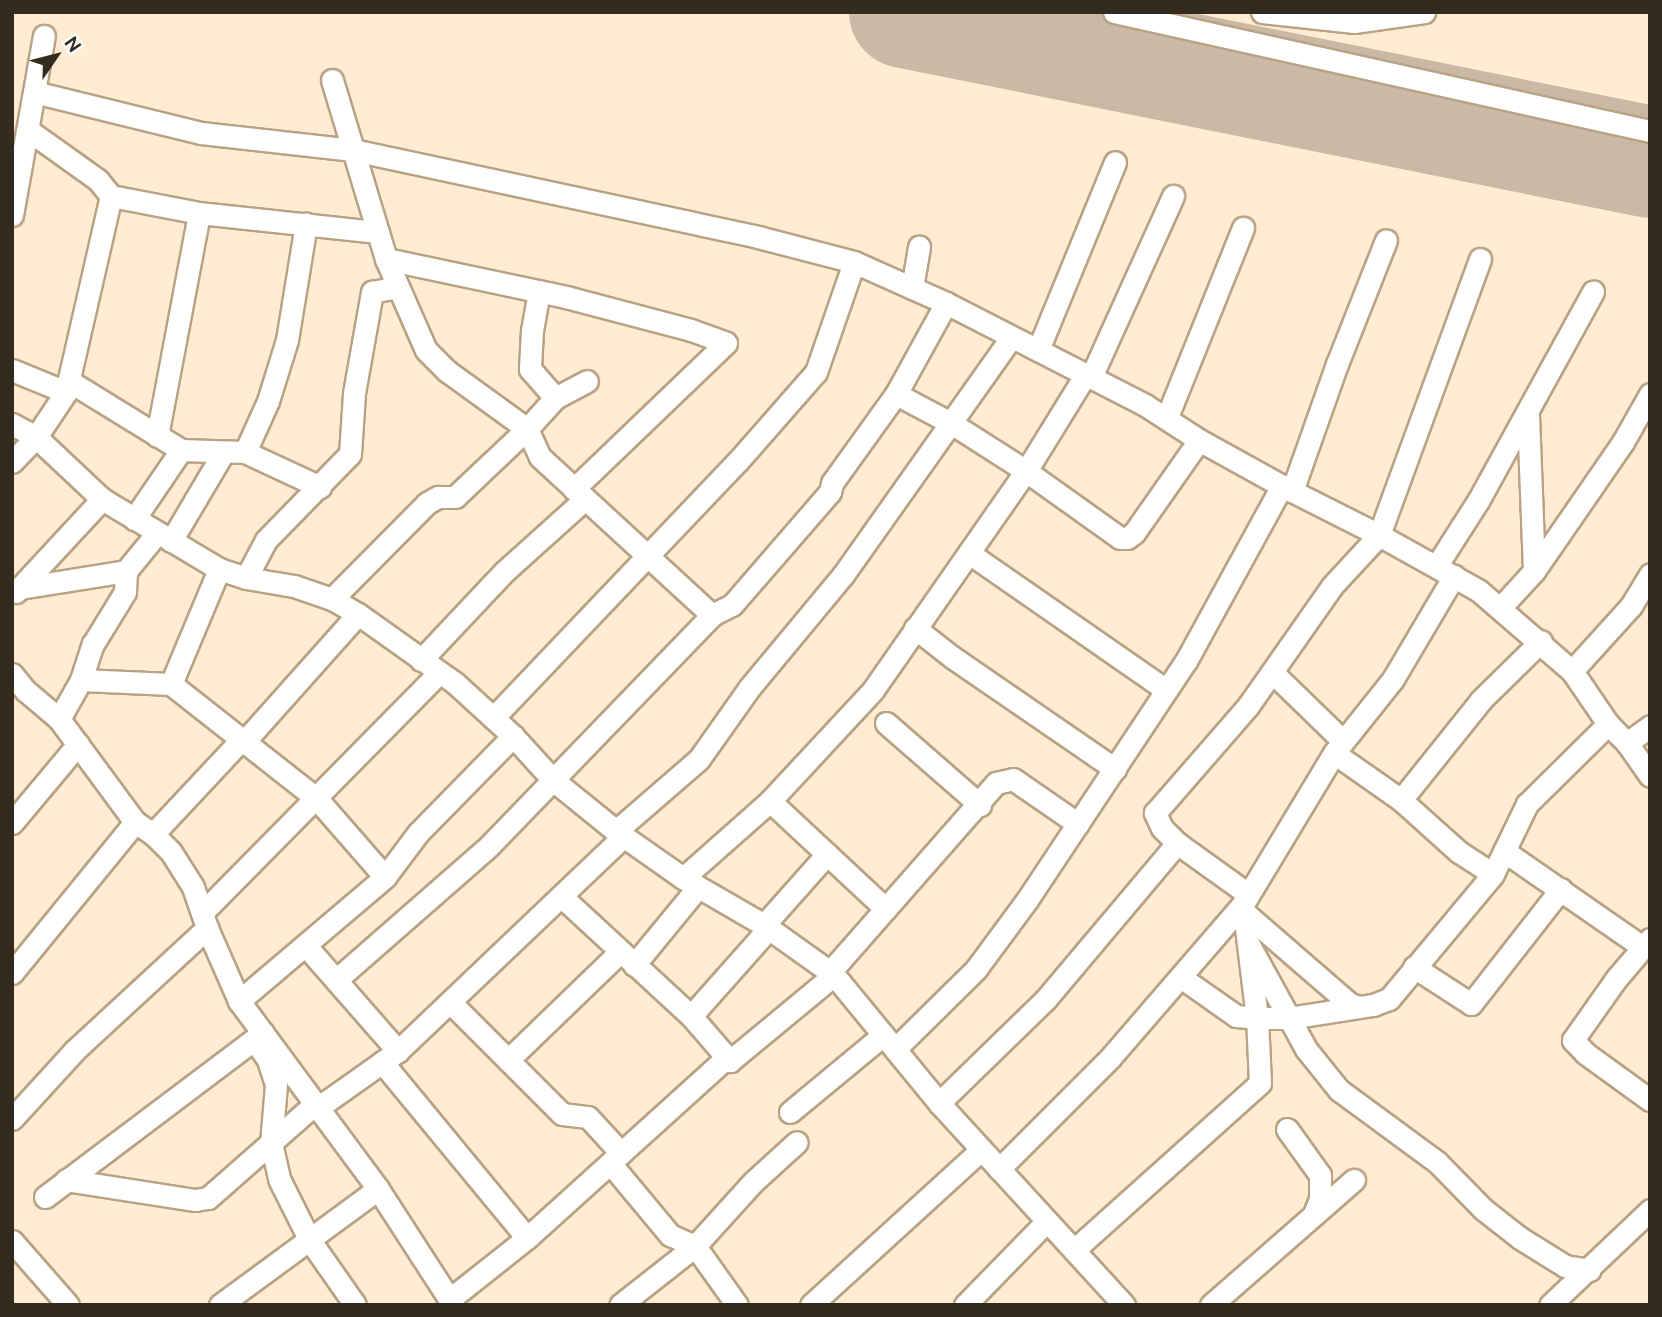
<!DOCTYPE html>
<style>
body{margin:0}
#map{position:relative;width:1662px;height:1317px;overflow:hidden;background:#ffecd3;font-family:Ubuntu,sans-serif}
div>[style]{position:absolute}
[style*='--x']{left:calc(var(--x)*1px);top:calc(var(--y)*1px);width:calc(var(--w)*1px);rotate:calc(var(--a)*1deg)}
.runway>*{height:112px;margin:-56px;padding:0 56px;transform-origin:56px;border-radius:56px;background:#cab9a4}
.roads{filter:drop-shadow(2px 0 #b8a284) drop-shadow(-2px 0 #b8a284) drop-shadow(0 2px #b8a284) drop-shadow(0 -2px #b8a284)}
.minor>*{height:21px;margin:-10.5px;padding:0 10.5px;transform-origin:10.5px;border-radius:10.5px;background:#fff}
span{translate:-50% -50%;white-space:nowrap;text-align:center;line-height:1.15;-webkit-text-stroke:6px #fcfcfc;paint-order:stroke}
.frame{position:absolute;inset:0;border:14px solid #342b1f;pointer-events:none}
.north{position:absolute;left:21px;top:21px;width:70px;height:70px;-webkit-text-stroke:5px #fcfcfc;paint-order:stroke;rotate:55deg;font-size:19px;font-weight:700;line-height:28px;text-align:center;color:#342b1f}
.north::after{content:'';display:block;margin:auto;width:24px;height:32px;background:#342b1f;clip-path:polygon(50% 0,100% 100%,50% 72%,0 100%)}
</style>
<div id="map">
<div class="runway">
<div style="--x:905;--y:12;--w:760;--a:11.38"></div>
</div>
<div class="roads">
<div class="minor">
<div style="--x:1114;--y:12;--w:549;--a:12.52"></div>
<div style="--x:1262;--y:12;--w:93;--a:6.2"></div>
<div style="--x:1354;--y:22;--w:71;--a:-8.1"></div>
<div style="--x:332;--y:80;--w:187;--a:73.2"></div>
<div style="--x:386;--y:259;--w:99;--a:66.3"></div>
<div style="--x:426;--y:350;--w:30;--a:45"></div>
<div style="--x:447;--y:371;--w:99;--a:35.9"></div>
<div style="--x:527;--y:429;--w:31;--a:65"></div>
<div style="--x:540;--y:457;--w:234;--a:42.6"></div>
<div style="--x:712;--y:615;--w:22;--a:-27"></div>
<div style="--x:732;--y:605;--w:150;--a:-49.1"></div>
<div style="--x:830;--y:492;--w:9;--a:-77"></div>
<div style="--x:832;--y:483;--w:110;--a:-54.3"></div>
<div style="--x:896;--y:394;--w:104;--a:-61.2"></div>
<div style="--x:34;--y:92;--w:172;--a:13.8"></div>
<div style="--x:201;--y:133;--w:153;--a:6.4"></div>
<div style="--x:353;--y:150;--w:414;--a:12.1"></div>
<div style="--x:758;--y:237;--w:99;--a:14.6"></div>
<div style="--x:854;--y:262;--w:101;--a:24"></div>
<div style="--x:946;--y:303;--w:224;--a:27.1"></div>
<div style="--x:1145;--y:405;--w:64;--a:32.9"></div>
<div style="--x:1199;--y:440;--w:95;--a:29"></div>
<div style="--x:1282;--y:486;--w:109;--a:26.8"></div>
<div style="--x:1379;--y:535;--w:113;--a:29.1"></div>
<div style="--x:1478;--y:590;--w:124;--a:40.8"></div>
<div style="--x:1572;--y:671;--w:64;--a:55.8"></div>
<div style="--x:1608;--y:724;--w:27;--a:45"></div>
<div style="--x:1627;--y:743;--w:40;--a:55.1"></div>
<div style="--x:28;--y:130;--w:86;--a:35.5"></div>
<div style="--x:98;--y:180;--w:21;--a:51"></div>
<div style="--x:111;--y:196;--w:90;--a:10.9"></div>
<div style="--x:199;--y:213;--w:180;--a:6.1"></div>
<div style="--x:12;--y:215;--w:182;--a:-79.9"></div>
<div style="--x:386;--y:259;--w:184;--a:11.9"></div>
<div style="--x:566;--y:297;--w:129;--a:14.8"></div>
<div style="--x:691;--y:330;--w:37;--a:20"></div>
<div style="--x:726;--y:343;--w:211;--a:136.2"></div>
<div style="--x:912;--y:288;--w:42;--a:-80.3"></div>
<div style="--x:539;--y:291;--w:40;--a:100"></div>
<div style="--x:532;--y:330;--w:39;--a:93"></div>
<div style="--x:530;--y:369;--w:38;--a:49"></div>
<div style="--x:1038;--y:350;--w:203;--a:-67.7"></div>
<div style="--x:12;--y:370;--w:58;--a:22.2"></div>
<div style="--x:1091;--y:377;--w:199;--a:-65.6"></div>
<div style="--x:69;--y:381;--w:132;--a:31.6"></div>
<div style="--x:181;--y:450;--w:64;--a:1.8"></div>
<div style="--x:245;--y:452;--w:83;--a:25"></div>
<div style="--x:896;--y:394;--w:62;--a:27.8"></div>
<div style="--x:951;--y:423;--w:89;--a:32.6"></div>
<div style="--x:1026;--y:471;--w:115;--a:35.5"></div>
<div style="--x:1120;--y:538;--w:7;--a:0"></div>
<div style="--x:1127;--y:538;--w:9;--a:-36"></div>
<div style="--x:1134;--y:533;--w:113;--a:-55"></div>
<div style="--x:1167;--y:417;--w:204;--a:-68.1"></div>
<div style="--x:12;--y:424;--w:27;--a:28"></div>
<div style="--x:36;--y:437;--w:91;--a:43.2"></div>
<div style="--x:102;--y:499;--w:136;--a:30.9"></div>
<div style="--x:219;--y:569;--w:28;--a:18"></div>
<div style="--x:246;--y:578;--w:49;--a:9.5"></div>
<div style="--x:294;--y:586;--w:40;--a:18.9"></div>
<div style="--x:332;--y:599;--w:30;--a:30"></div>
<div style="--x:358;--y:614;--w:119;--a:35.4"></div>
<div style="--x:455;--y:683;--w:79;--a:42.4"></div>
<div style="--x:513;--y:736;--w:59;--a:47.7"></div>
<div style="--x:553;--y:780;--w:81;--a:39"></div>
<div style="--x:616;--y:831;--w:82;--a:35"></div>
<div style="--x:683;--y:878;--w:94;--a:30.1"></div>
<div style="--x:764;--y:925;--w:86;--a:35.5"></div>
<div style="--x:834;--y:975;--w:166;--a:50.6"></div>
<div style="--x:939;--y:1103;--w:274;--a:47.5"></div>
<div style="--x:157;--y:436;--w:227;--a:-79.3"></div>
<div style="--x:245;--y:452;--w:56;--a:-65.7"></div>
<div style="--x:268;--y:401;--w:64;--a:-72.7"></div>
<div style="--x:287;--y:340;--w:118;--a:-80.7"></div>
<div style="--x:12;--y:462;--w:35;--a:-46"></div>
<div style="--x:36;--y:437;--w:54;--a:-56.3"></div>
<div style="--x:66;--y:392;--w:201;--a:-77.1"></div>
<div style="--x:1292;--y:491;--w:135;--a:-70.5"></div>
<div style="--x:1337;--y:364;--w:133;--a:-68.4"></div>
<div style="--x:134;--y:519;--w:83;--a:-55.7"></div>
<div style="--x:171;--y:541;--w:102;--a:-59.4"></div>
<div style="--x:969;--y:553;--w:240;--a:34.8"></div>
<div style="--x:1437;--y:565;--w:76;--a:-57.4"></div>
<div style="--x:1478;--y:501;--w:239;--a:-61.2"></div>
<div style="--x:1534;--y:571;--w:157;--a:-55.4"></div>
<div style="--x:1623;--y:442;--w:55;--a:-60.6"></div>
<div style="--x:246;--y:578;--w:43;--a:-62.2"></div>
<div style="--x:266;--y:540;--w:120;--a:-45.7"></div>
<div style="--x:350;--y:454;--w:61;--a:-86.2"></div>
<div style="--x:354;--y:393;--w:103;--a:-79.9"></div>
<div style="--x:372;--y:292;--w:26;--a:-11"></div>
<div style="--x:20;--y:588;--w:107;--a:-9.1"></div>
<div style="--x:126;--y:571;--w:49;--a:-50.8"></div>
<div style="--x:16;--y:592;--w:127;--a:-47.2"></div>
<div style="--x:332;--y:599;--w:135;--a:-45.3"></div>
<div style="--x:427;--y:503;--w:13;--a:-29"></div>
<div style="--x:438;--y:497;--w:17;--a:0"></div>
<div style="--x:455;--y:497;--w:99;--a:-43.4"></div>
<div style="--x:527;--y:429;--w:42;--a:-47.9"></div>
<div style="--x:555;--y:398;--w:36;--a:-28"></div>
<div style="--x:1501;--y:607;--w:49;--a:-47.5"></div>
<div style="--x:1534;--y:571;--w:158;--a:-92.2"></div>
<div style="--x:915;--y:628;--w:47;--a:38.1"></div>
<div style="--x:952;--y:657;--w:198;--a:34.5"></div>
<div style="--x:421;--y:660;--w:122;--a:-46.7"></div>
<div style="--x:505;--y:571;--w:108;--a:-42"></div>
<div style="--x:1572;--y:671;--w:88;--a:-47.8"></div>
<div style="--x:1631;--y:606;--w:37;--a:-59"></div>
<div style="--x:1272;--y:672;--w:99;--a:44.2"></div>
<div style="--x:12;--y:674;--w:22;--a:51"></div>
<div style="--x:26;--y:691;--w:43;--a:40.3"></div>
<div style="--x:59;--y:719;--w:128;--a:53.6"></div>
<div style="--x:135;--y:822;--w:22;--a:34"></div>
<div style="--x:153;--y:834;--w:25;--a:45"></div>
<div style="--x:171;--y:852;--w:41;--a:57.8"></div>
<div style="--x:193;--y:887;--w:43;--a:71.1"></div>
<div style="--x:207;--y:928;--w:80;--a:66.3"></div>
<div style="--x:239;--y:1001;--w:234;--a:53.5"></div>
<div style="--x:378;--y:1189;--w:138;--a:57.1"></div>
<div style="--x:81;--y:680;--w:90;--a:2.5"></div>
<div style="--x:171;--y:684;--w:186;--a:38.2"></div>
<div style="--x:317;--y:799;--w:103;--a:48.9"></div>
<div style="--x:171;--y:684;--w:125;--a:-67.3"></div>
<div style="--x:493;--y:718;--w:355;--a:-46.4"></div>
<div style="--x:738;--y:461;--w:118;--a:-48.8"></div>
<div style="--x:816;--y:372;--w:116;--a:-70.9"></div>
<div style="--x:59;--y:719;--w:45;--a:-60.6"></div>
<div style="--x:81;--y:680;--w:38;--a:-72"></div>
<div style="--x:93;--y:644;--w:61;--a:-58.4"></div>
<div style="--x:125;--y:592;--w:21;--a:-87"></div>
<div style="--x:886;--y:723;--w:125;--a:41.1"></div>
<div style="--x:244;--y:742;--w:171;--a:-48.3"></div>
<div style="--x:1627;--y:743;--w:29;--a:-36"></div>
<div style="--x:1334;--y:753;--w:82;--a:35"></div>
<div style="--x:1401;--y:800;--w:78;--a:41.9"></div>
<div style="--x:1459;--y:852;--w:40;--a:32.9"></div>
<div style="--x:1401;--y:800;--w:128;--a:-51.3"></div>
<div style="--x:1481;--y:700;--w:84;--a:-44.5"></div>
<div style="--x:770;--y:801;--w:158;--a:43"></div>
<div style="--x:12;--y:823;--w:103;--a:-50.1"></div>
<div style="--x:616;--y:831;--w:110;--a:-40.9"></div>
<div style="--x:699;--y:759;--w:88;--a:-54.7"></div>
<div style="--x:750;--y:687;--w:146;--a:-50.3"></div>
<div style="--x:843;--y:575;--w:291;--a:-54.7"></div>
<div style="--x:153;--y:834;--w:129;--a:-46.9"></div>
<div style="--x:1504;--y:851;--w:170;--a:34.7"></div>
<div style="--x:683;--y:878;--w:116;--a:-41.5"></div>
<div style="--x:770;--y:801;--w:151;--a:-47.1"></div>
<div style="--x:873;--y:690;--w:267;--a:-55.1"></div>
<div style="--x:1026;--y:471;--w:114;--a:-58.3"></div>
<div style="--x:1248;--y:894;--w:87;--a:-144.3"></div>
<div style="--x:1177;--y:843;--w:21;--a:-135"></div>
<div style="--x:1162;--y:828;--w:17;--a:-115"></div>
<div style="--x:1155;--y:813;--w:142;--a:-49"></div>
<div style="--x:1248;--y:706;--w:146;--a:-55"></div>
<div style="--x:1332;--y:586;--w:69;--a:-47.3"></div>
<div style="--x:1379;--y:535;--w:294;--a:-69.9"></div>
<div style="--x:562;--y:897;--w:176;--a:42.7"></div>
<div style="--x:691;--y:1016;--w:60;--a:49.1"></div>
<div style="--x:730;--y:1061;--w:135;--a:-39.6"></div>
<div style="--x:202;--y:913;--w:337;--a:-45.4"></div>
<div style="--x:1246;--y:914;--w:138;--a:40.9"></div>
<div style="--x:1350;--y:1004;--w:9;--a:18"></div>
<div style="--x:764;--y:925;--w:95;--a:-48.4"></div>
<div style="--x:1650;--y:939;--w:52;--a:130.4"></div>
<div style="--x:1616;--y:979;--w:75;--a:125.2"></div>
<div style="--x:1573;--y:1040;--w:18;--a:47"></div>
<div style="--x:1585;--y:1053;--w:80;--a:35.9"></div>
<div style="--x:1248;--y:943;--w:121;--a:61.3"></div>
<div style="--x:1306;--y:1049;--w:53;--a:51.2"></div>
<div style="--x:1339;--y:1090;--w:122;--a:36.3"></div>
<div style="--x:1437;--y:1162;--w:66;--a:45.6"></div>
<div style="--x:1483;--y:1209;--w:47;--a:38.1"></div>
<div style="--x:1520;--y:1238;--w:53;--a:31.9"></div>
<div style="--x:1565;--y:1266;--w:25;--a:9"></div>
<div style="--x:306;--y:946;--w:140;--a:48.8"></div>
<div style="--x:398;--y:1051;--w:97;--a:144.7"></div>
<div style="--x:634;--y:965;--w:101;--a:-50.6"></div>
<div style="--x:1414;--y:967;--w:68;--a:33"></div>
<div style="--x:1471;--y:1004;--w:146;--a:-52"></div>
<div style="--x:830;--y:972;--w:252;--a:-48.7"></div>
<div style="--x:996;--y:783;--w:17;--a:-13"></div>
<div style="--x:1013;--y:779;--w:79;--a:34.7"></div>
<div style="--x:12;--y:973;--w:195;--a:-50.8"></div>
<div style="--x:1182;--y:978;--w:66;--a:35.1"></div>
<div style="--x:1236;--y:1016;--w:21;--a:5"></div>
<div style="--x:1257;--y:1018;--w:32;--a:0"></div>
<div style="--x:1289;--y:1018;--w:85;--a:-8.8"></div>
<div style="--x:1373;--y:1005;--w:17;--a:-21"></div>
<div style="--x:1389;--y:999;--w:163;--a:-50.2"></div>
<div style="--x:1493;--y:874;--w:78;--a:-64.1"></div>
<div style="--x:1527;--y:804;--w:114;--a:-44.6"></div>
<div style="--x:336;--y:980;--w:203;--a:-41.2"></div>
<div style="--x:489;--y:846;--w:321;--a:-46"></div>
<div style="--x:239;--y:1001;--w:192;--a:-40.3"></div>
<div style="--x:385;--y:877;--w:55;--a:-53.1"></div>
<div style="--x:418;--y:833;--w:136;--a:-45.6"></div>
<div style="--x:450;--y:1002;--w:158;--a:45"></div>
<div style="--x:562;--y:1114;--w:26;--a:7"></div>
<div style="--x:588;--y:1117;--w:49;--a:47.5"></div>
<div style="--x:691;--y:1016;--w:118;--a:-48.4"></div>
<div style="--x:257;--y:1044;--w:19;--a:55"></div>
<div style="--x:268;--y:1060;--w:26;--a:72"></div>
<div style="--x:276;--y:1085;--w:58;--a:94.9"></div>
<div style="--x:271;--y:1143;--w:37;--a:77"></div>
<div style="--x:279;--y:1179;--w:67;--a:63.4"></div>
<div style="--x:309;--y:1239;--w:80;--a:55.1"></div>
<div style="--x:895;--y:1049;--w:114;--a:-44.6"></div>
<div style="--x:976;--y:969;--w:86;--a:-53.5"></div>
<div style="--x:1027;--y:900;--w:287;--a:-56.4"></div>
<div style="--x:1186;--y:661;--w:200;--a:-61.3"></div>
<div style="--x:398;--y:1051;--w:312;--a:-43.6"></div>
<div style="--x:508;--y:1060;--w:156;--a:-44"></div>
<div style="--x:382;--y:1062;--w:228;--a:50.5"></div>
<div style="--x:939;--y:1103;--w:148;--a:-44.2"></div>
<div style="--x:1045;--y:1000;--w:205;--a:-49.9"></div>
<div style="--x:790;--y:1112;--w:121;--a:-39.6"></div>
<div style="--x:12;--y:1119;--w:93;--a:-47.6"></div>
<div style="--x:75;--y:1050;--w:180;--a:-42.7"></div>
<div style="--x:1287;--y:1129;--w:57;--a:54.3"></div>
<div style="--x:1320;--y:1175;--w:24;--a:90"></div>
<div style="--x:1320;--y:1199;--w:16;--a:112"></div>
<div style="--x:610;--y:1163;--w:94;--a:50.2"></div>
<div style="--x:670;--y:1235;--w:27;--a:24"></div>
<div style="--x:695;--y:1246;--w:95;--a:141.8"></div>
<div style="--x:999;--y:1169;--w:157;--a:-45"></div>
<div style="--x:1110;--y:1058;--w:203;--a:-49.2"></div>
<div style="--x:1243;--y:904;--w:176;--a:-58.9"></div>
<div style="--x:1334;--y:753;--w:95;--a:-51.4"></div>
<div style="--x:1393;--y:679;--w:120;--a:-59.4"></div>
<div style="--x:66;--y:1180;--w:131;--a:8.8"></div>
<div style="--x:195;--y:1200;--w:13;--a:-9"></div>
<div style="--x:208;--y:1198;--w:144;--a:-41.3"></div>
<div style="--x:45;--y:1197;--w:273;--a:-37"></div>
<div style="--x:12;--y:1241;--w:85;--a:48.8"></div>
<div style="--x:1074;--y:1250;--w:250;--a:-41.9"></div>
<div style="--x:1260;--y:1083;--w:65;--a:-92.6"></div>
<div style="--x:1257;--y:1018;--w:115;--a:-97"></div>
<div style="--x:450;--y:1299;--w:98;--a:-38.4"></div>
<div style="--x:527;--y:1238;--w:268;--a:-42.1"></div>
<div style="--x:220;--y:1305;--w:196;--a:-36.3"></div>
<div style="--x:737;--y:1305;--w:72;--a:-125.4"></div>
<div style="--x:695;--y:1246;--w:86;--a:-47.8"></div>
<div style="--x:753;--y:1182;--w:59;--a:-42.3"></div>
<div style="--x:811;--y:1305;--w:230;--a:-42.4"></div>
<div style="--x:965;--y:1305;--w:117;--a:-45.7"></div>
<div style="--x:1211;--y:1305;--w:190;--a:-41.2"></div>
<div style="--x:1550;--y:1305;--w:138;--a:-43.5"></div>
</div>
</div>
<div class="frame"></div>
<div class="north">N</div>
</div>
